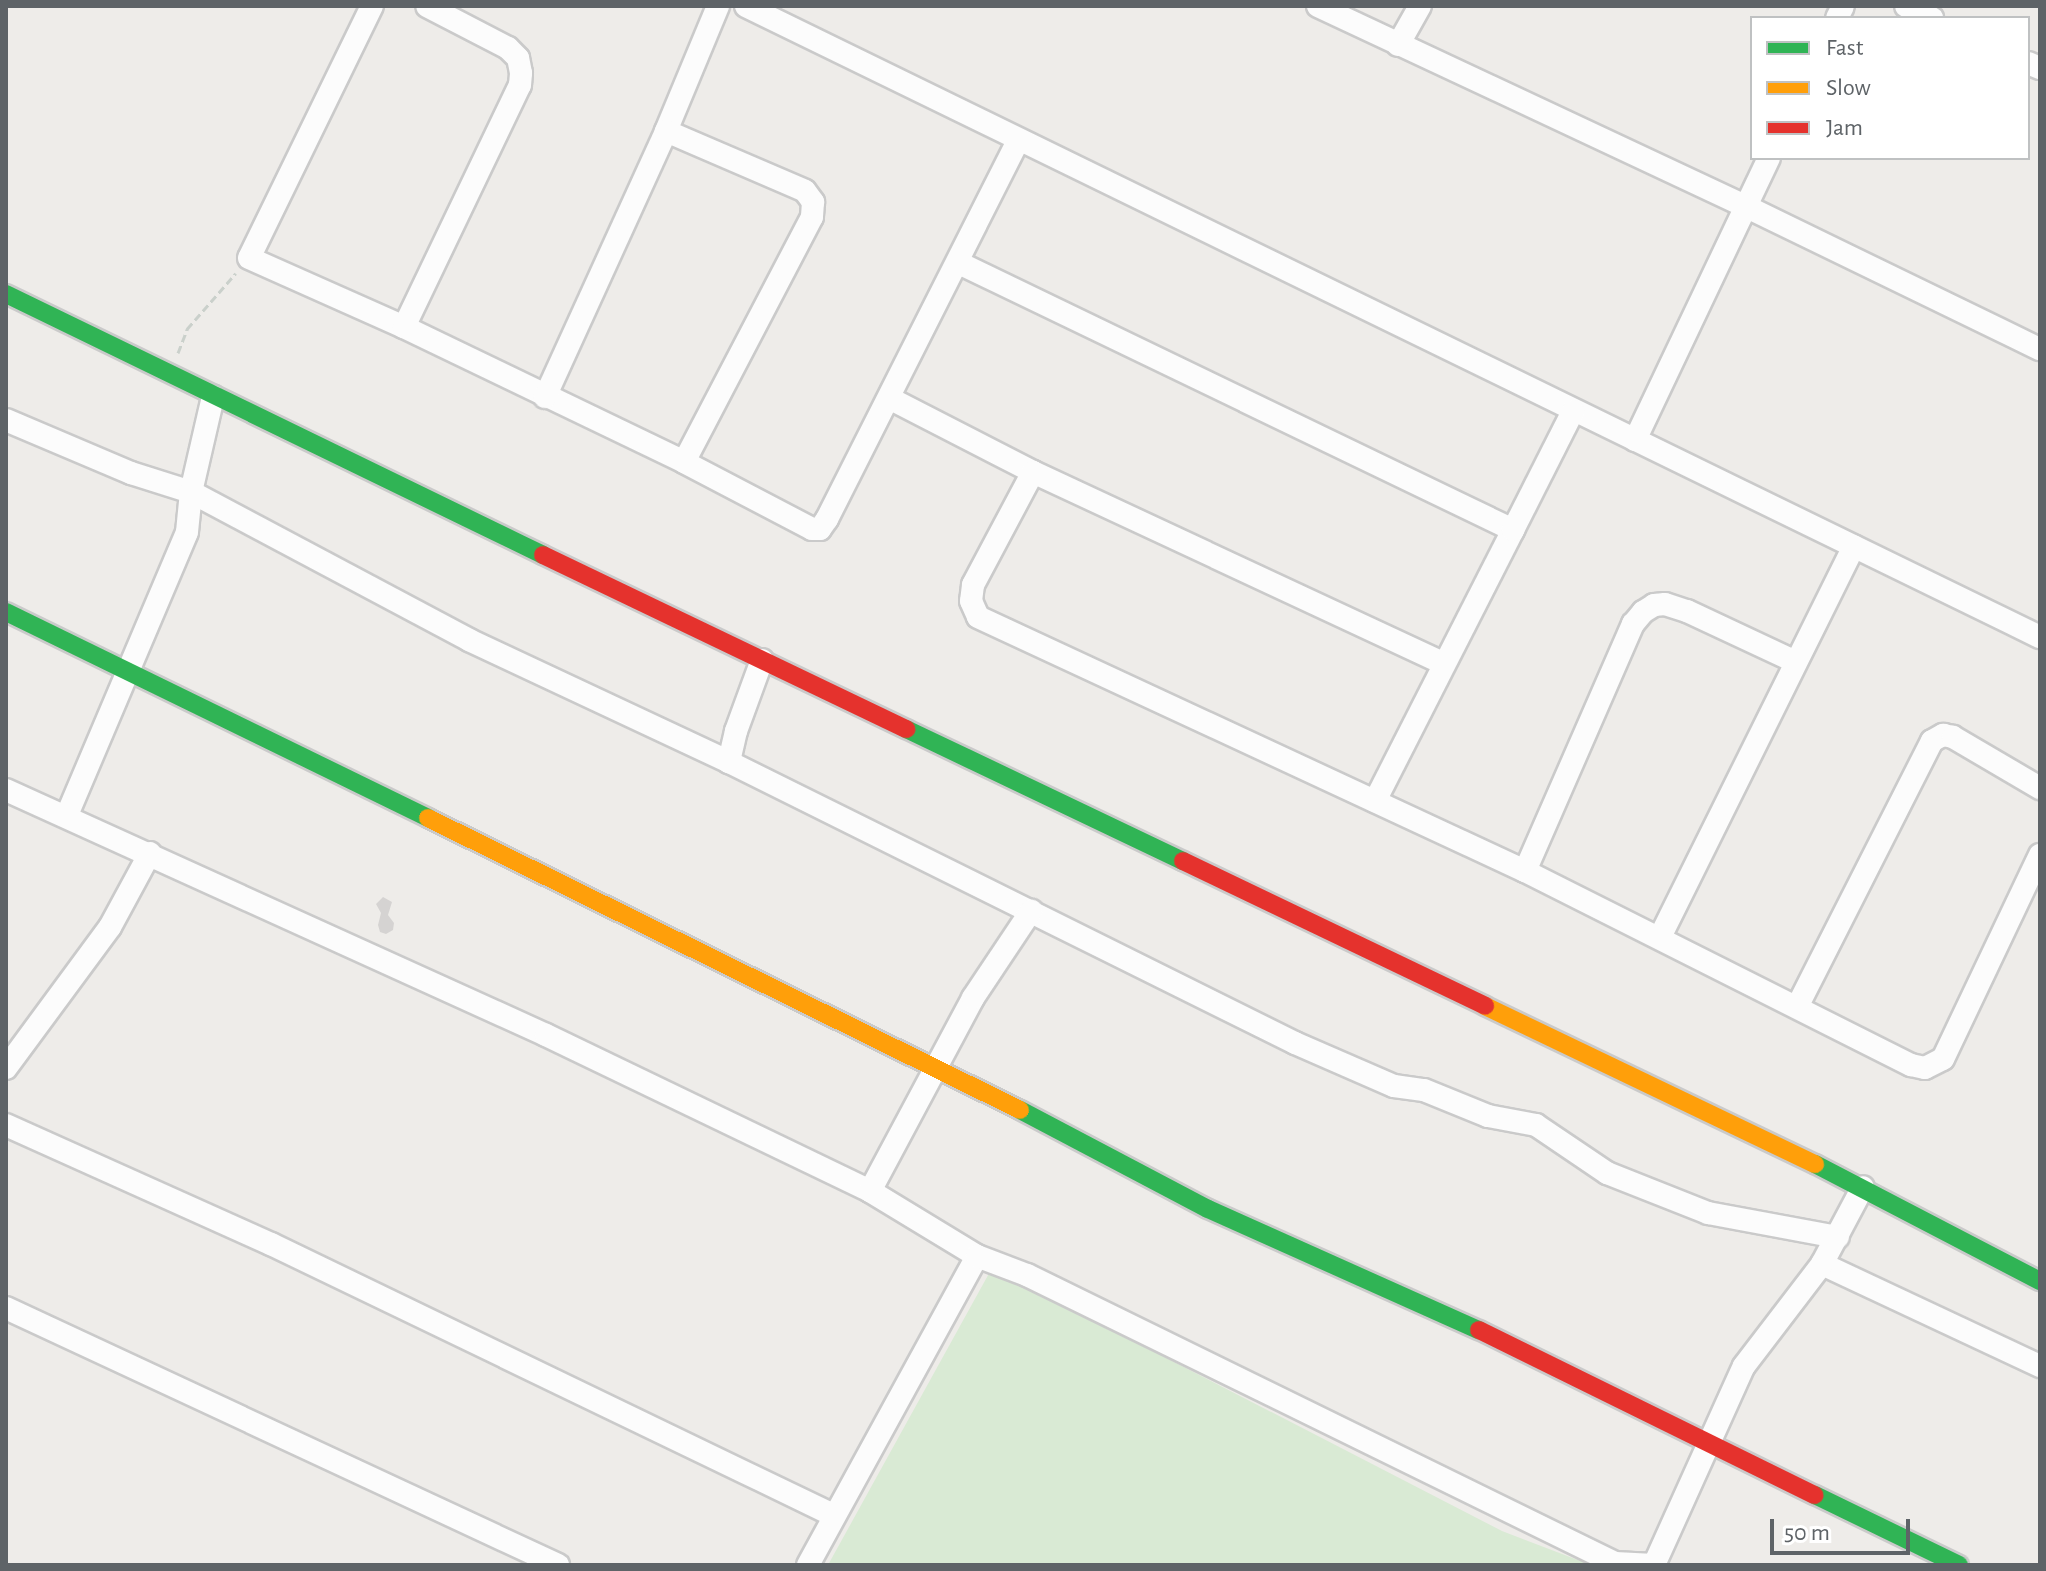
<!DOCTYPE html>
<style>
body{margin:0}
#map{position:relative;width:2046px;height:1571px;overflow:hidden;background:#eeece9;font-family:"Alegreya Sans",sans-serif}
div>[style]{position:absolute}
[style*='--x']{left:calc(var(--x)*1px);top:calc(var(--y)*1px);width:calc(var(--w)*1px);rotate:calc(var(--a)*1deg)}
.green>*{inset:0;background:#d9ead4}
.building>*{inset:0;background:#d5d3d2}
.path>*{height:3px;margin-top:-1.5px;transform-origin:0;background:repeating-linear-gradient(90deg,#cad0cb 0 8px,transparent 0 12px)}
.roads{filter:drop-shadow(2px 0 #cacaca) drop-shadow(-2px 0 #cacaca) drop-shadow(0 2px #cacaca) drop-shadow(0 -2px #cacaca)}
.street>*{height:22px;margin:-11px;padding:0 11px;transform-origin:11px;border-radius:11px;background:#fcfcfc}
.fast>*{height:18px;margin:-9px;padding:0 9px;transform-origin:9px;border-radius:9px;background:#30b455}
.slow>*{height:18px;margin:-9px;padding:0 9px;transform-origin:9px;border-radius:9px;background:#ff9f0a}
.jam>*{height:18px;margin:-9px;padding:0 9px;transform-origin:9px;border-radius:9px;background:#e5322d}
span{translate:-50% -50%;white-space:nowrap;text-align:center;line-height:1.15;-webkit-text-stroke:7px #fff;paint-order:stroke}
.frame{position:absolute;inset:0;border:8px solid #5e6367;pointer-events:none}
.legend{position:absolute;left:1750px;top:16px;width:280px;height:144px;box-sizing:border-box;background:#fff;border:2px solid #bfc1c2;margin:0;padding:10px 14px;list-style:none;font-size:24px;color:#5e6367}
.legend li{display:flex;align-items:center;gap:16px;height:40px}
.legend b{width:40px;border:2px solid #bfc1c2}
.scale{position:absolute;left:1770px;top:1519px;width:140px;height:36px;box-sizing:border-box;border:4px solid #5e6367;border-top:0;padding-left:10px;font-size:24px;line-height:28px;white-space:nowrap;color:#5e6367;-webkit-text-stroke:6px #fff;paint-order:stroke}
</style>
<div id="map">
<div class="green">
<div style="clip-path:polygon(992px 1268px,1502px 1531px,1591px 1565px,828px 1565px)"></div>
</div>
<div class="building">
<div style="clip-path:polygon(383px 897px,392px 902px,388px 915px,394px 923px,393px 930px,386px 934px,380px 932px,378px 925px,381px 913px,376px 904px)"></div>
</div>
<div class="path">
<div style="--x:178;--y:353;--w:26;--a:-69"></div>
<div style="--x:187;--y:329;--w:74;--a:-48.8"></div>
</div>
<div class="roads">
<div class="street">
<div style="--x:372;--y:6;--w:280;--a:116"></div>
<div style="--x:249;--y:258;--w:170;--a:24"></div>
<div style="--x:404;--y:327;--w:311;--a:25.7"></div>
<div style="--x:684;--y:462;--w:144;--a:27.6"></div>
<div style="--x:812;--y:529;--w:8;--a:0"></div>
<div style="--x:820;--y:529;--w:12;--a:-55"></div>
<div style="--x:827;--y:519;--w:424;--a:-63.2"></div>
<div style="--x:746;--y:6;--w:1440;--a:26"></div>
<div style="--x:1318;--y:6;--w:472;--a:25.1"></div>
<div style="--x:1745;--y:206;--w:328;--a:25.9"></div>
<div style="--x:1906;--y:6;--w:29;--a:25"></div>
<div style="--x:1837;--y:18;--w:13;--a:-63"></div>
<div style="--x:1398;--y:45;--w:45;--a:-60.6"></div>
<div style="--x:2028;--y:63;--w:13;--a:23"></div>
<div style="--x:666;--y:131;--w:135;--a:-67.4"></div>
<div style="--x:959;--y:263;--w:615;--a:25.73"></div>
<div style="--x:1513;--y:530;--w:304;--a:117"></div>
<div style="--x:404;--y:327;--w:268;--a:-64.4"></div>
<div style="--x:520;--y:85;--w:12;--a:-85"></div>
<div style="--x:521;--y:73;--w:15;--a:-101"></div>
<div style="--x:518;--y:58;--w:14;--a:-135"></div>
<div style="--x:508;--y:48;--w:91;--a:-152.6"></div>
<div style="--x:545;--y:397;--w:292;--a:-65.5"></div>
<div style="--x:666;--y:131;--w:151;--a:23.3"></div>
<div style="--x:805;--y:191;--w:14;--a:54"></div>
<div style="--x:813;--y:202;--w:15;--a:94"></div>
<div style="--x:812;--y:217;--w:276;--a:117.6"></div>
<div style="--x:889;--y:398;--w:162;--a:27.2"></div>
<div style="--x:1033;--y:472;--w:452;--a:25"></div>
<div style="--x:6;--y:420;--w:136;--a:23"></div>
<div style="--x:131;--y:473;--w:63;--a:17.6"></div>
<div style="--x:191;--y:492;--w:315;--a:28"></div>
<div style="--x:469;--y:640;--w:287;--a:25.1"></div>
<div style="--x:1635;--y:440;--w:312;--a:-64.6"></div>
<div style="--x:1033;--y:472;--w:128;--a:118"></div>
<div style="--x:973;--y:585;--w:16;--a:97"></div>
<div style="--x:971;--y:601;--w:17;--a:66"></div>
<div style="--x:978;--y:617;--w:603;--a:24.91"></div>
<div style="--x:1525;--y:871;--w:432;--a:26.7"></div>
<div style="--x:1911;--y:1065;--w:14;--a:12"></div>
<div style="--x:1925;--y:1068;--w:20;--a:-27"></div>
<div style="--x:1943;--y:1059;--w:226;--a:-64.6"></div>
<div style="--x:1513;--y:530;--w:133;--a:-63.2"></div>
<div style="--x:762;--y:660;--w:76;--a:110.1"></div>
<div style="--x:736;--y:731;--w:32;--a:103"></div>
<div style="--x:729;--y:762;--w:632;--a:26.4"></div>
<div style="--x:1295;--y:1043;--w:108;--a:23.5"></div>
<div style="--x:1394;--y:1086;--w:30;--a:8"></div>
<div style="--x:1424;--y:1090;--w:69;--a:22.1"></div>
<div style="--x:1488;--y:1116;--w:49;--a:10.6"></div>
<div style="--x:1536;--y:1125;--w:86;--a:34.1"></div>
<div style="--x:1607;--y:1173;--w:109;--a:21.6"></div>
<div style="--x:1708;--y:1213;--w:132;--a:10.5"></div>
<div style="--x:6;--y:790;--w:593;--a:24.4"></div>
<div style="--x:546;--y:1035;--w:360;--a:25.7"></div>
<div style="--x:870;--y:1191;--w:125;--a:31.3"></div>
<div style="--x:67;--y:815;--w:307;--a:-67"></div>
<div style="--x:187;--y:532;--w:40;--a:-84.3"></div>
<div style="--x:191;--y:492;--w:98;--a:-77"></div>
<div style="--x:1525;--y:871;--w:270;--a:-66.4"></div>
<div style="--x:1633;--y:624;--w:16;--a:-50"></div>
<div style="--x:1643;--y:612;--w:13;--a:-32"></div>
<div style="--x:1654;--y:605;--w:11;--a:-5"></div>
<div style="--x:1665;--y:604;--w:23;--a:18"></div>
<div style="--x:1687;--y:611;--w:120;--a:25.1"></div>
<div style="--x:1660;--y:937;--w:436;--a:-63.6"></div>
<div style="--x:1797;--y:1007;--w:298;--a:-63.1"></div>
<div style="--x:1932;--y:741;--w:13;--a:-29"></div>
<div style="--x:1943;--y:735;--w:10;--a:11"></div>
<div style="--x:1953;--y:737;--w:101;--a:30.4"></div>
<div style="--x:6;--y:1068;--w:175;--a:-53.6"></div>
<div style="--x:110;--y:927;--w:84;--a:-61.6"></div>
<div style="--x:6;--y:1125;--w:290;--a:24.2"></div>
<div style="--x:271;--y:1244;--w:624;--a:25.74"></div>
<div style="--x:870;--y:1191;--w:219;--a:-61.9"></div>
<div style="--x:973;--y:998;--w:105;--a:-56.3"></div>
<div style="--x:1822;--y:1264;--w:241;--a:25.1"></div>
<div style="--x:6;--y:1308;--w:609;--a:24.97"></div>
<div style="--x:808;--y:1565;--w:352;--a:-61.3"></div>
<div style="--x:977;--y:1256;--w:53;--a:20.8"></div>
<div style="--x:1027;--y:1275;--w:655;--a:26.1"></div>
<div style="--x:1615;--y:1563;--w:39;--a:3"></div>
<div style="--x:1654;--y:1565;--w:218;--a:-65.7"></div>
<div style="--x:1744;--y:1366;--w:128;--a:-52.6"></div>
<div style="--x:1822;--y:1264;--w:87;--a:-62"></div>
</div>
<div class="fast">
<div style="--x:6;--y:294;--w:597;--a:25.92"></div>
<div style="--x:6;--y:612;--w:470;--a:26"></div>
<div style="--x:906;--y:729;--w:307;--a:25.5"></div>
<div style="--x:1020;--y:1110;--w:212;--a:27.8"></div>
<div style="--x:1208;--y:1209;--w:297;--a:24.1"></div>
<div style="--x:1815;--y:1164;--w:254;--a:27.5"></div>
<div style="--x:1815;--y:1495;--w:160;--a:25.9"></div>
</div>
<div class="slow">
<div style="--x:428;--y:818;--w:660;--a:26.25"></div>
<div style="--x:1485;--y:1006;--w:366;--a:25.6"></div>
</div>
<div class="jam">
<div style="--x:543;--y:555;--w:403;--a:25.6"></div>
<div style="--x:1183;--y:861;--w:335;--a:25.6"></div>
<div style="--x:1479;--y:1330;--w:374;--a:26.2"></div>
</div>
</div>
<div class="frame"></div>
<ul class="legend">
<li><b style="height:10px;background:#30b455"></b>Fast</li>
<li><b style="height:10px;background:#ff9f0a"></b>Slow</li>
<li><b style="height:10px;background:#e5322d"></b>Jam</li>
</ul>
<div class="scale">50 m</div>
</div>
